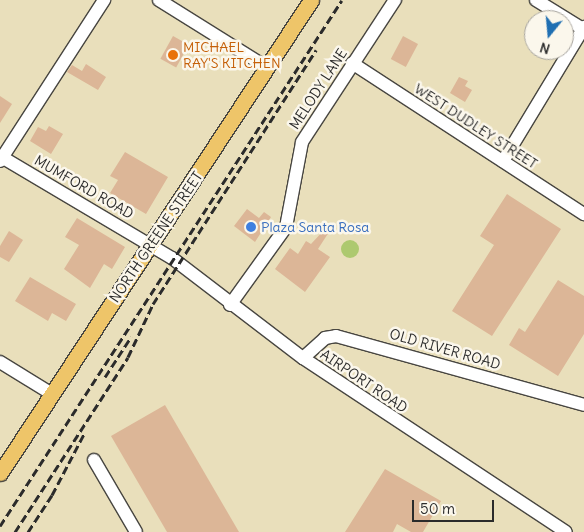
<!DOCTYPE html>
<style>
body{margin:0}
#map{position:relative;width:584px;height:532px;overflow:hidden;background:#e9dfbb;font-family:Delius,sans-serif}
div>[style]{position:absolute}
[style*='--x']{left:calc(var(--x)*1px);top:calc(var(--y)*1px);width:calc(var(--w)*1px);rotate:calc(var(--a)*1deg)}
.green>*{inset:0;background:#adc96f}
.round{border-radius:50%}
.building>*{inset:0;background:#dcb697;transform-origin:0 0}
.roads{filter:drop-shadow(1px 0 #484641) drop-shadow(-1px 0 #484641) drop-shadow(0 1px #484641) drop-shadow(0 -1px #484641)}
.minor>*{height:12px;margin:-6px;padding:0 6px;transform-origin:6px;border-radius:6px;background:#fff}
.major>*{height:15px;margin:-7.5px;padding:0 7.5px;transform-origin:7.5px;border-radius:7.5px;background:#eec569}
.rail>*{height:3px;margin-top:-1.5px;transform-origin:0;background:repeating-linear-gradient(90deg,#2b2b2b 0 8px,transparent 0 12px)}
.dots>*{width:14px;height:14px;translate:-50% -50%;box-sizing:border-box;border:2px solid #fbf7ec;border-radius:50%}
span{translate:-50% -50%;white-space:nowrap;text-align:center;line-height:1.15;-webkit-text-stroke:5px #fbf7ec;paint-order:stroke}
.food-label{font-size:14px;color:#c56008}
.left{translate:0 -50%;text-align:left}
.street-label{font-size:14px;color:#2b2b2b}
.shop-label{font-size:14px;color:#366cbe}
.north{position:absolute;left:524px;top:10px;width:50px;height:50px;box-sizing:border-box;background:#fbf7ec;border:1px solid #a8a59f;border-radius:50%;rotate:197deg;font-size:14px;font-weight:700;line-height:20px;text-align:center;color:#2b2b2b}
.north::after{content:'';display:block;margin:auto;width:18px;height:22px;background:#1f6fb2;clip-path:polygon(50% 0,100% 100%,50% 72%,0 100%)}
.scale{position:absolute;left:412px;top:500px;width:82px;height:22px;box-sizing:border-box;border:2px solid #2b2b2b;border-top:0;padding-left:6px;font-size:15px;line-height:18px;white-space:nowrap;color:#2b2b2b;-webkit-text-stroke:4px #fbf7ec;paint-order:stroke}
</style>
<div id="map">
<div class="green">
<div class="round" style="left:341px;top:240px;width:18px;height:18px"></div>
</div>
<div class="building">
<div style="left:173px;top:36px;width:18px;height:26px;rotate:29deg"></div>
<div style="left:403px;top:36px;width:17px;height:26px;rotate:28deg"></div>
<div style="clip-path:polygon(86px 64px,106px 77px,98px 90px,67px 72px,72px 65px,82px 71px)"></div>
<div style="clip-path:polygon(459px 77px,468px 81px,465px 86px,472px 90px,465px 102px,450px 93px)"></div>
<div style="clip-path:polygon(0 96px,12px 104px,0 123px)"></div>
<div style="clip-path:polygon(49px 126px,63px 134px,51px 154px,30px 141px,38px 127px,46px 131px)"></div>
<div style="clip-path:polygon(125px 152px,168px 177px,146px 214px,110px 193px,118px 180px,110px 176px)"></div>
<div style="clip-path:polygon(507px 194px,561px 229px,492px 336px,452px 311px,494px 245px,480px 236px)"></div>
<div style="clip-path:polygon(247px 209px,259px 218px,264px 212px,271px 217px,255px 242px,234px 226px)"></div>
<div style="clip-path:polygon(77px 218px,125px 247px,112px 269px,104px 264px,90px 288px,64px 269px,79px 245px,65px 237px)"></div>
<div style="clip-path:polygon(325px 229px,329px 232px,318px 249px,330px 257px,305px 292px,275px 269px,290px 248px,298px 254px,306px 241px,311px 244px)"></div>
<div style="clip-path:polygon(9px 231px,23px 240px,9px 262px,0 257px,0 246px)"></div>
<div style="clip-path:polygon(30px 277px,76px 304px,66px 321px,52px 313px,48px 321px,15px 301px)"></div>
<div style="clip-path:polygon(558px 280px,584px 296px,584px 334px,558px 376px,509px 345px,519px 328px,525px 332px)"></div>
<div style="clip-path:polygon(165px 405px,239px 532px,167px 532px,111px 436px)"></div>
<div style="clip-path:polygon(385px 469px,441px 501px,423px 532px,411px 532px,397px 524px,393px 532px,345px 532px)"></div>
</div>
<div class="roads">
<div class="minor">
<div style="--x:159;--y:0;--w:128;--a:32"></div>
<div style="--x:536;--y:0;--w:55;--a:31.7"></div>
<div style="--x:352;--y:63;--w:277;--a:33.1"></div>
<div style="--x:0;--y:156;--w:200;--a:30.7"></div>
<div style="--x:172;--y:258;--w:165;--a:37.4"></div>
<div style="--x:303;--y:358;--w:315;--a:33.5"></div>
<div style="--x:0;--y:161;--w:192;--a:-57.1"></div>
<div style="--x:503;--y:161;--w:157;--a:-58.8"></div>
<div style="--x:230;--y:305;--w:96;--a:-54.3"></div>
<div style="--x:286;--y:227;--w:86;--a:-79.3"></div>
<div style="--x:302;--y:142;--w:170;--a:-56.8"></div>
<div style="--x:303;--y:358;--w:30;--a:-42"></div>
<div style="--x:325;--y:338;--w:11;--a:-10"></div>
<div style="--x:336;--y:336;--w:257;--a:15.5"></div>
<div style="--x:0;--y:362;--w:61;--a:31.6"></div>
<div style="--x:94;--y:460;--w:83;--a:59.7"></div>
</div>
<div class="major">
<div style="--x:0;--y:473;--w:566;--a:-56.67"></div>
</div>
</div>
<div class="rail">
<div style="--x:105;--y:377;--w:48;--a:-57"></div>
<div style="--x:0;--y:526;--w:627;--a:-56.97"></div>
<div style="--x:15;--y:532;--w:208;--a:-57.1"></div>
<div style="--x:128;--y:357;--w:59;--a:-64.7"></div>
<div style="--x:153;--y:304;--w:302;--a:-57.3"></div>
<div style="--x:28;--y:532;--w:44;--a:-57"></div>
<div style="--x:52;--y:495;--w:69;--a:-62.3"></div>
</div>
<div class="dots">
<div style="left:173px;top:55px;background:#e8710a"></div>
<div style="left:251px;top:227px;background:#3f7fe0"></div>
</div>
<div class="food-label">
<span class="left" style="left:183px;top:55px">MICHAEL<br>RAY'S KITCHEN</span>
</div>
<div class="street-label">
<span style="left:318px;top:89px;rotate:-57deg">MELODY LANE</span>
<span style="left:476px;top:126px;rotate:33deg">WEST DUDLEY STREET</span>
<span style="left:84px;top:187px;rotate:30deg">MUMFORD ROAD</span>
<span style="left:156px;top:237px;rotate:-56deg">NORTH GREENE STREET</span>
<span style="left:445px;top:349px;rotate:16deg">OLD RIVER ROAD</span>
<span style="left:364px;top:381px;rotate:34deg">AIRPORT ROAD</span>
</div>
<div class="shop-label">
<span class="left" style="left:261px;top:227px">Plaza Santa Rosa</span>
</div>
<div class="north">N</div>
<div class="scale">50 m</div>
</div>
